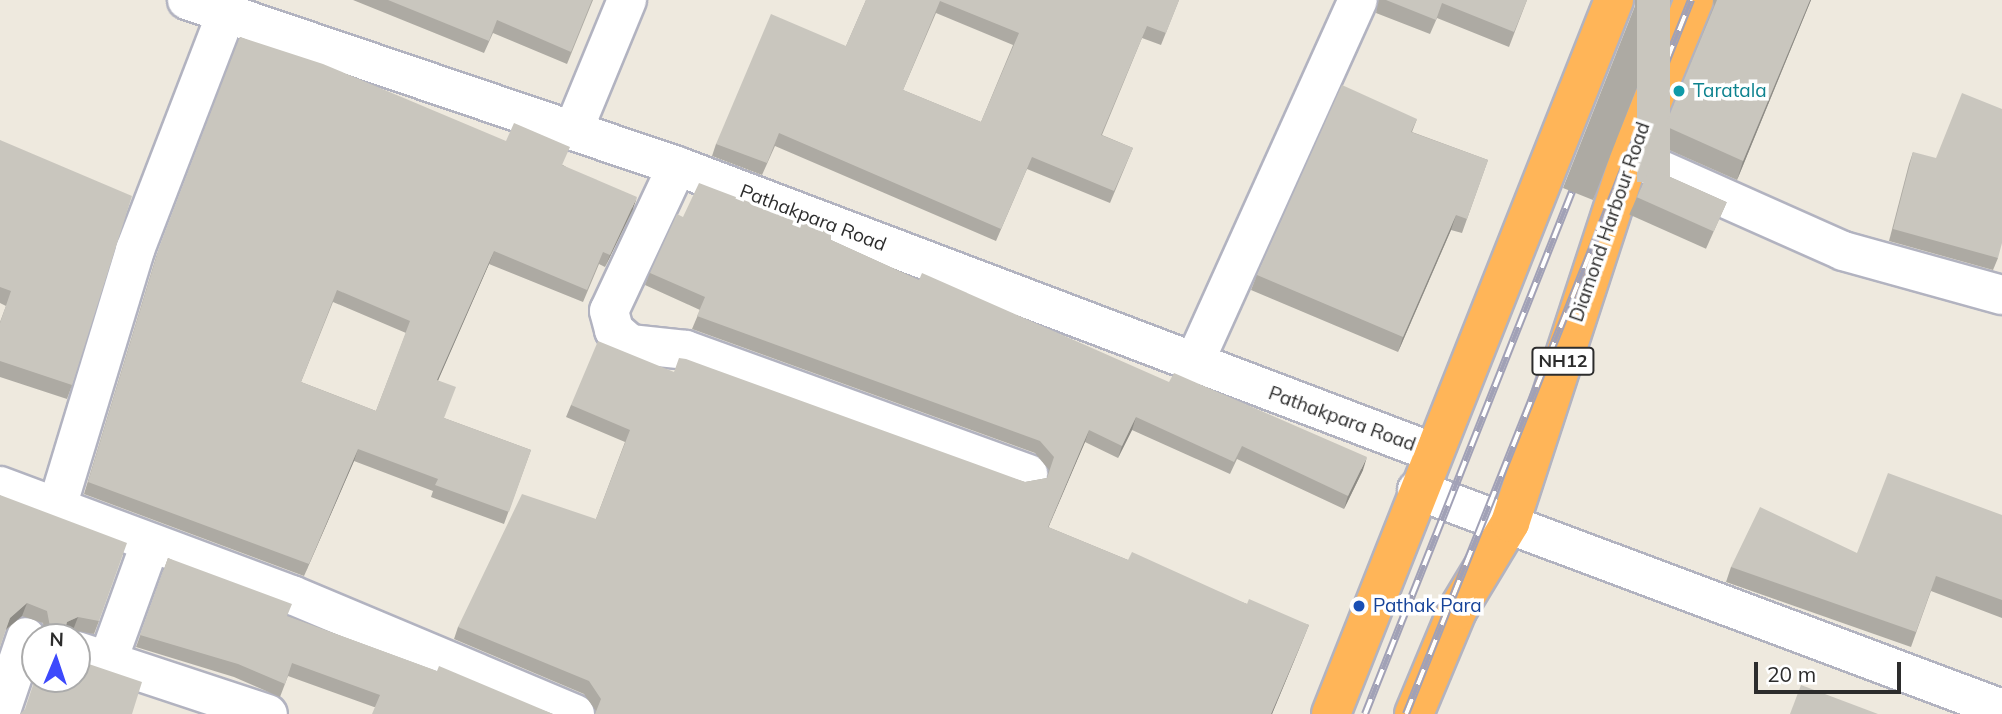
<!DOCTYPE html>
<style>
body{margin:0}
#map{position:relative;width:2002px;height:714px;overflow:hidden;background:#eee9de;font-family:Mulish,sans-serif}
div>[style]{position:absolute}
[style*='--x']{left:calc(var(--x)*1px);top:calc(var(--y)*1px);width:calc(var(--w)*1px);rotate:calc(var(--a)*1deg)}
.roads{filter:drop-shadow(2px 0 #b2b3c0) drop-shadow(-2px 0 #b2b3c0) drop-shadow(0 2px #b2b3c0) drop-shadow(0 -2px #b2b3c0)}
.street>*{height:38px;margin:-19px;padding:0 19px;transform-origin:19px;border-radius:19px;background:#fff}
.secondary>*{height:38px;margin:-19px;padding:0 19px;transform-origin:19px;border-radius:19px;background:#fff}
.highway>*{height:38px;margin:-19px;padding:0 19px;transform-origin:19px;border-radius:19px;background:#ffb558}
.rail>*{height:8px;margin-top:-4px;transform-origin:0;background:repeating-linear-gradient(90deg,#fff 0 16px,#a1a1b6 0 32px);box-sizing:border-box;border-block:2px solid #a1a1b6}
.wall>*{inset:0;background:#adaaa3;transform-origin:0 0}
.shaded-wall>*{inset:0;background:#8d8b85}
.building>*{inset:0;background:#c9c6be;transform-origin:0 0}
.dots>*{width:19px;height:19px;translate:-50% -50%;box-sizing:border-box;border:4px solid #fff;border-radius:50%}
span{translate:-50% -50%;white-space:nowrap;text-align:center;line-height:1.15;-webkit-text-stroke:7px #fff;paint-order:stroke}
.shield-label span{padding:2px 5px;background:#fff;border:2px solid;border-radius:5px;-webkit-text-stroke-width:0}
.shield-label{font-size:18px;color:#2c2c2c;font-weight:700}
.culture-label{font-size:19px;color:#0d838f}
.left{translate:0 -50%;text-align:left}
.street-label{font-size:19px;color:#2c2c2c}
.transit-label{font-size:19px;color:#164399}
.north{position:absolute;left:21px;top:623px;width:70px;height:70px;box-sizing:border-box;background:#fff;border:2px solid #ababab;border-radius:50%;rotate:2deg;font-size:19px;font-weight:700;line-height:28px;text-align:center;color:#2c2c2c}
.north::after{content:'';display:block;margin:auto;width:24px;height:32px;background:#3d49fc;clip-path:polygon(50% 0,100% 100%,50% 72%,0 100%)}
.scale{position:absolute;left:1754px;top:662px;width:147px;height:32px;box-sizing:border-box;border:4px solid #2c2c2c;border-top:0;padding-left:9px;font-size:21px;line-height:24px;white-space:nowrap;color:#2c2c2c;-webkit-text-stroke:5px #fff;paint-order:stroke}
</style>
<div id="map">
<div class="roads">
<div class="street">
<div style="--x:573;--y:131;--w:142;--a:-67.6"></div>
<div style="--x:1630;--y:156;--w:233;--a:24"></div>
<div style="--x:1843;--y:251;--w:165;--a:15.5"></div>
<div style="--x:677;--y:166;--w:160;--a:115.1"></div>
<div style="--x:609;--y:311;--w:20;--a:75"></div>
<div style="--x:614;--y:330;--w:21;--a:41"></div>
<div style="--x:630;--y:344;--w:56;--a:6.1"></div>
<div style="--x:686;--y:350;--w:364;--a:19.9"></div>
<div style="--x:1194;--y:363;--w:398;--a:-65.7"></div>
<div style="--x:0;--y:486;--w:312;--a:20.5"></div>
<div style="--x:292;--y:595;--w:307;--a:22.8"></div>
<div style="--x:1417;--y:490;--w:625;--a:20.52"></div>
<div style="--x:57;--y:507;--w:269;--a:-73.1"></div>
<div style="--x:135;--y:250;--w:253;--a:-68.9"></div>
<div style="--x:77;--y:651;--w:201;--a:18.3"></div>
<div style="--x:108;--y:660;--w:123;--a:-70.1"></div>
<div style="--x:0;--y:714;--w:81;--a:-71.3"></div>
</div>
<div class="secondary">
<div style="--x:187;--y:0;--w:517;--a:18.72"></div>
<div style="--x:677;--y:166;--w:807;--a:20.75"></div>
</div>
<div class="highway">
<div style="--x:1331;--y:714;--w:768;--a:-68.38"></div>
<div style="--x:1414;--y:714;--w:112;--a:-67.3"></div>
<div style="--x:1457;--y:611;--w:103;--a:-58.9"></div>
<div style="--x:1510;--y:523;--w:386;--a:-71.9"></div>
<div style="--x:1630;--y:156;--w:169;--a:-67.7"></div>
</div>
</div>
<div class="rail">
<div style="--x:1365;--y:714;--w:581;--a:-68.38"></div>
<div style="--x:1406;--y:714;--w:769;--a:-68.24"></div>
</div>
<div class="wall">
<div style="clip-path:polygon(353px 0,593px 0,567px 64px,493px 33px,484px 53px)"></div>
<div style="clip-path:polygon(evenodd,866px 0,1179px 0,1161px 45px,1142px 38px,1102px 135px,1133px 148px,1110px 203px,1027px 169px,996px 241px,775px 146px,762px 175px,712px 156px,716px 144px,846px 46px,866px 0,936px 13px,1013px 45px,981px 122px,903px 90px,936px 13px)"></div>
<div style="clip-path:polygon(1379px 0,1527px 0,1509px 47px,1437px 18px,1430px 34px,1376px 13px)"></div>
<div style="clip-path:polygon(1635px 0,1671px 0,1593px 200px,1563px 188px,1635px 6px)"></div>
<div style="clip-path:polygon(1713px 0,1811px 0,1737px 180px,1658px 145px,1714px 6px)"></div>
<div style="clip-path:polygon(evenodd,240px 37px,563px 165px,633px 209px,605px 267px,599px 264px,583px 302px,489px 264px,438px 380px,444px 418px,531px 450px,504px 524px,431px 497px,433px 491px,354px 461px,304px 576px,84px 494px,156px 257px,240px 37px,333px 302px,406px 333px,376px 411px,301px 382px,333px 302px)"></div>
<div style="clip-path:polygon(1417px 119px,1412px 132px,1488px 160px,1462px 233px,1451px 230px,1398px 352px,1251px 290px,1257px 275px)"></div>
<div style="clip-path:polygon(0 140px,72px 385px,67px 399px,0 377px,0 322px,6px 306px,0 303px)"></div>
<div style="clip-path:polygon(1913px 152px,1998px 258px,1993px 270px,1889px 241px,1909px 164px)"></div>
<div style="left:1650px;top:168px;width:84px;height:51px;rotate:24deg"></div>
<div style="clip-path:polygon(683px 217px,831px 240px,919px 280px,1363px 470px,1344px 509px,1237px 459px,1230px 474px,1132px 430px,1118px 458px,1085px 442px,1048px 527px,1128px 560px,1247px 604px,1309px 625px,1272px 714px,595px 714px,596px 711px,584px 694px,454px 639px,458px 627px,596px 519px,625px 442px,566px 417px,571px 405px,674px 372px,1025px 482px,1047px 478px,1049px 470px,1035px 453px,692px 329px,700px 310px,645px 285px,650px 273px)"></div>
<div style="clip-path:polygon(0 495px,99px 621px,94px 634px,73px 630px,63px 634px,63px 637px,45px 637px,43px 623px,22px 616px,6px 630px)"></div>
<div style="clip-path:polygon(2002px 515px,2002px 618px,1931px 591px,1911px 647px,1726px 582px,1731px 567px,1857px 553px)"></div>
<div style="clip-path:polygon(168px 558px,287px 616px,553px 714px,374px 707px,288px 676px,280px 697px,234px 677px,136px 647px)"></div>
</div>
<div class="shaded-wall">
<div style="clip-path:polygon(1810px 0,1811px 0,1737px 180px,1743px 161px)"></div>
<div style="clip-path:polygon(637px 197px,633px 209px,605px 267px,610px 255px)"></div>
<div style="clip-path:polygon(1456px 215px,1451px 230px,1398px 352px,1403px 337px)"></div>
<div style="clip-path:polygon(494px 251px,489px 264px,433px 392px,437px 380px)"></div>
<div style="clip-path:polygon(1136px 417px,1132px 430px,1118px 458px,1122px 446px)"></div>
<div style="clip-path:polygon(1089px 430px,1085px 442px,1043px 540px,1048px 527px)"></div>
<div style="clip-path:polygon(358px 449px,354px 461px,304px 576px,309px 564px)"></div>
<div style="clip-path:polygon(1367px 457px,1363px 470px,1344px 509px,1348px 496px)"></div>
<div style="clip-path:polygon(27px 603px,22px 616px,5px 630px,10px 618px)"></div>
<div style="clip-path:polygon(78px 617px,73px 630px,63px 634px,67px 622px)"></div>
<div style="clip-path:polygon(1309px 625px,1272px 714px,1271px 714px)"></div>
</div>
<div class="building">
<div style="clip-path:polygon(388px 0,592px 0,571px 52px,497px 20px,489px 41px)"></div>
<div style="clip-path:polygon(evenodd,866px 0,1179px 0,1166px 33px,1147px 26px,1101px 135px,1133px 148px,1114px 191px,1032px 157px,1001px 229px,779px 133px,767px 163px,716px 144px,771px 14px,846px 46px,866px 0,940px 1px,1019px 33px,981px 122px,903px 90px,940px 1px)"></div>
<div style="clip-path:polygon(1386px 0,1527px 0,1514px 32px,1442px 3px,1436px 20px)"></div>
<div style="left:1637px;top:0;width:33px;height:182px"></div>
<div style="clip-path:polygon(1717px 0,1810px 0,1743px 161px,1665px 126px)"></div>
<div style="clip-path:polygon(evenodd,240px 37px,323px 64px,506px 141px,514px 123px,570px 147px,562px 165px,637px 197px,610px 255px,603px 252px,587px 290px,494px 251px,437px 380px,456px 387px,444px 418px,531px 450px,509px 512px,435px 485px,438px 479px,358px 449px,309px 564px,88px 482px,160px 245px,240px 37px,337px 290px,410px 321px,376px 411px,301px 382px,337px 290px)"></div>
<div style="clip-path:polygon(1342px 85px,1417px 119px,1411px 132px,1488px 160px,1467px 219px,1456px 215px,1403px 337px,1257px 275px)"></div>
<div style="clip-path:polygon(1962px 93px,2002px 109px,2002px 243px,1998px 258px,1893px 229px,1913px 152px,1936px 158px)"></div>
<div style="clip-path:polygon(0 140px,132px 196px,72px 385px,0 361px,0 323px,11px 291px,0 287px)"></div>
<div style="left:1650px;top:168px;width:84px;height:32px;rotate:24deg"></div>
<div style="clip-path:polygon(699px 183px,831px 233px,831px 240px,919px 280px,922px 273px,1169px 382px,1174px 373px,1367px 457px,1348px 496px,1242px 446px,1234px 462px,1136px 417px,1122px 446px,1089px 430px,1048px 527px,1128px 560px,1132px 552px,1247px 604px,1249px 599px,1309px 625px,1271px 714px,595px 714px,601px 699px,589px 681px,458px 627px,522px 494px,596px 519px,630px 430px,571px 405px,598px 341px,674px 372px,679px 358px,686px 359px,1025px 482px,1047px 478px,1054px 457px,1040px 441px,697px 316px,705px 297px,650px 273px,677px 214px,683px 217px)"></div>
<div style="clip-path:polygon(1888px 473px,2002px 515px,2002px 600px,1936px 576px,1916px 632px,1731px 567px,1760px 507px,1857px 553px)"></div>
<div style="clip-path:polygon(0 495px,127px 543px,99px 621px,78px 617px,67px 622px,63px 637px,49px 637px,51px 632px,47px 611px,27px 603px,10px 618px,0 647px)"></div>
<div style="clip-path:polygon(168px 558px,292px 604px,287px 616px,437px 671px,439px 666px,553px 714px,372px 714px,380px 695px,292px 663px,285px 684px,238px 664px,140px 635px)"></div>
<div style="clip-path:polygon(77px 660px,142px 682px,132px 714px,20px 714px,25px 709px,35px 679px,77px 679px)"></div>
<div style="clip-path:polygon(1801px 685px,1878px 714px,1790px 714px)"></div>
</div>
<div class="dots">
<div style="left:1679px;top:91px;background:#0f9aa8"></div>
<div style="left:1359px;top:606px;background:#1a4fb4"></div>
</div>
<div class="shield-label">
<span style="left:1563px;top:361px">NH12</span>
</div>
<div class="culture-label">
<span class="left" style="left:1693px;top:91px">Taratala</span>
</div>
<div class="street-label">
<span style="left:813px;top:218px;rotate:21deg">Pathakpara Road</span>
<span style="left:1610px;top:222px;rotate:-71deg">Diamond Harbour Road</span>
<span style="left:1342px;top:419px;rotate:20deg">Pathakpara Road</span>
</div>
<div class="transit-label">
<span class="left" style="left:1373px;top:606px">Pathak Para</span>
</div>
<div class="north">N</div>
<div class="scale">20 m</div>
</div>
